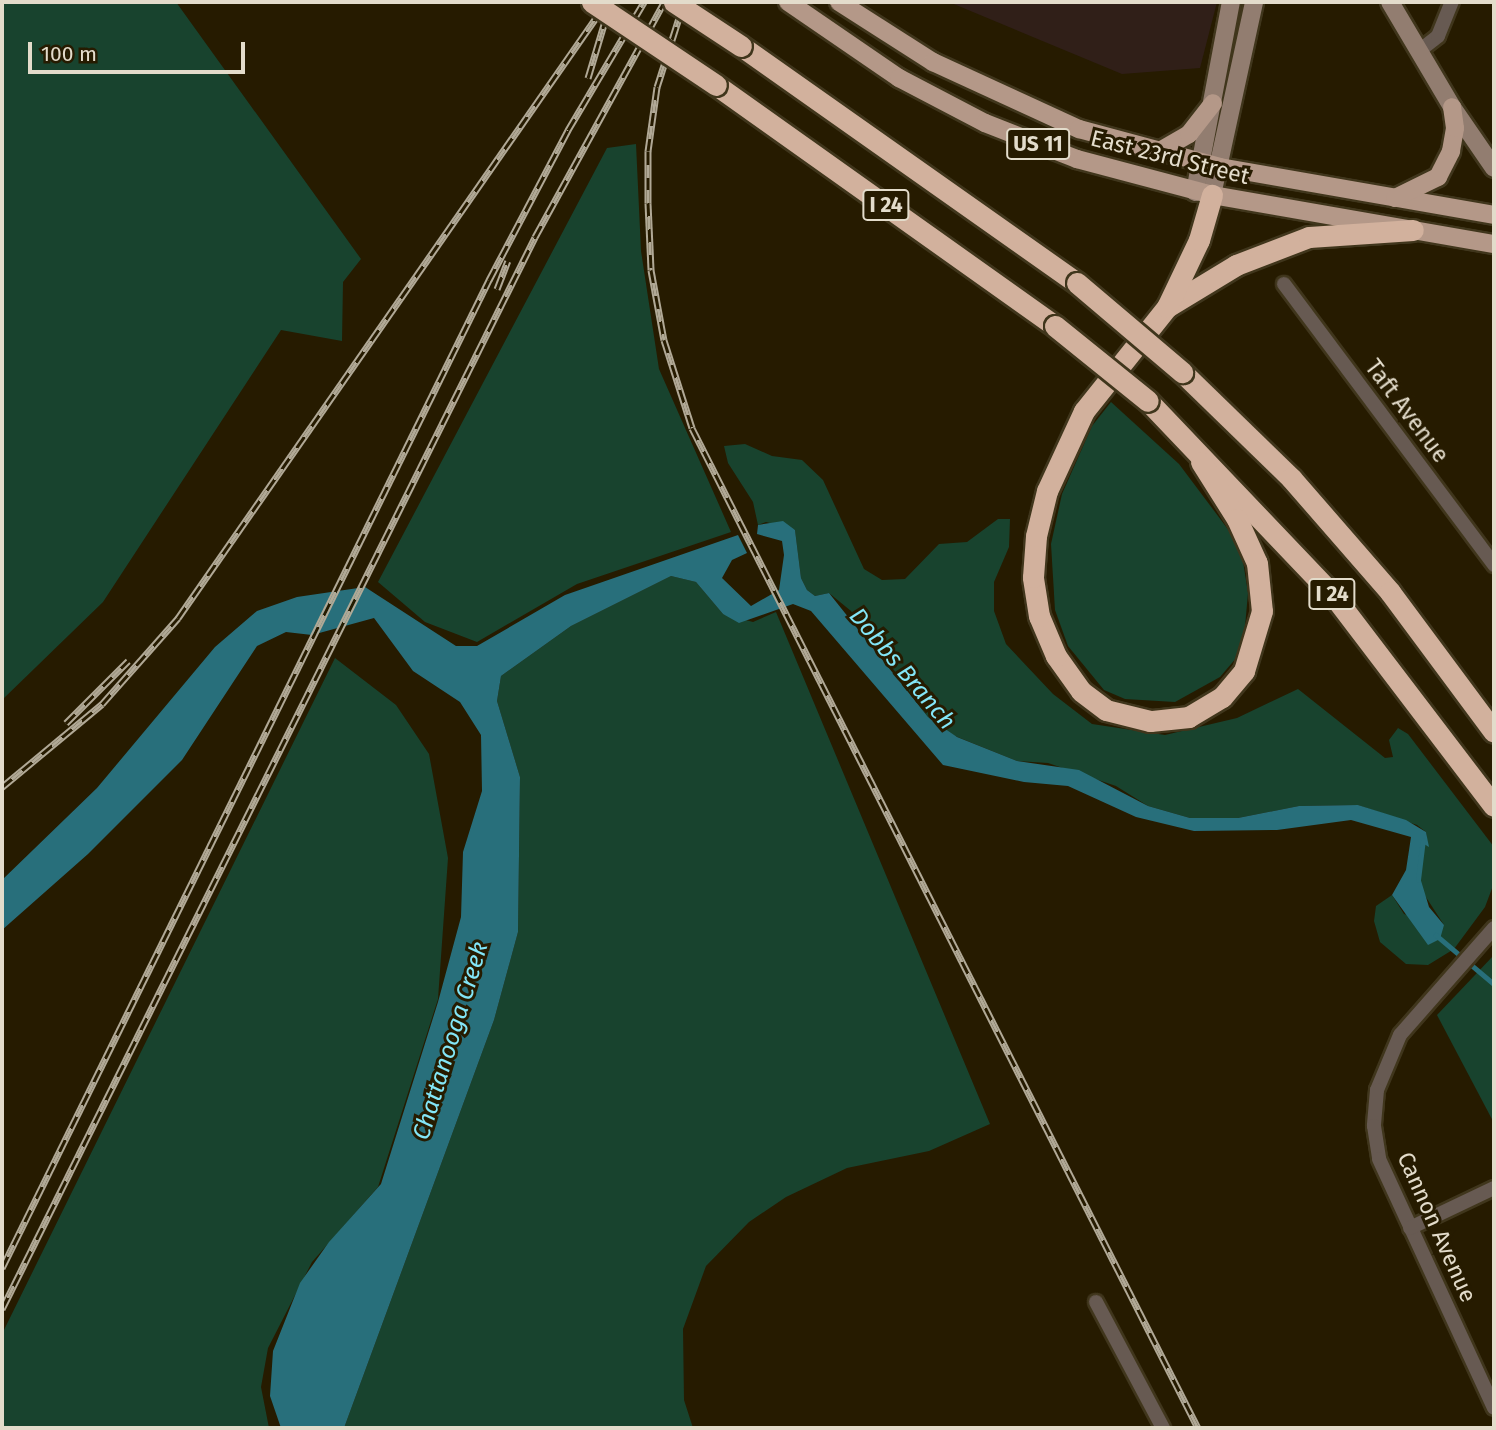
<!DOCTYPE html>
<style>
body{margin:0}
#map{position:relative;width:1496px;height:1430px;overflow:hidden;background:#261b00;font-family:"Fira Sans",sans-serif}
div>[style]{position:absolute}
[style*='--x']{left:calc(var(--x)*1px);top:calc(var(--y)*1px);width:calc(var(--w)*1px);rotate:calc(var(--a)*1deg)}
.industrial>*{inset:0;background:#301f18}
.green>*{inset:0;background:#18432e}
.water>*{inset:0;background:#286f7b}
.stream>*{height:4.5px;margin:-2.25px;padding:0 2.25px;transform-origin:2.25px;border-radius:2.25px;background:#286f7b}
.roads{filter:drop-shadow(2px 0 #40361c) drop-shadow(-2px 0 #40361c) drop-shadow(0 2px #40361c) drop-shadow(0 -2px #40361c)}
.street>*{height:14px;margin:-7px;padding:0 7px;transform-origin:7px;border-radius:7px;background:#675a52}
.secondary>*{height:18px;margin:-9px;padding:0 9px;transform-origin:9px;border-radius:9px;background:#927d70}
.primary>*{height:18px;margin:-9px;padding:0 9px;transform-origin:9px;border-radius:9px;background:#b49888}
.highway>*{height:21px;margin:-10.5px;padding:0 10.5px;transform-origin:10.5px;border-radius:10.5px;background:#d2b19d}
.rail>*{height:7px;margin-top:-3.5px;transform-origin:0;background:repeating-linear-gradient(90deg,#261b00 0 13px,#b1a996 0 26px);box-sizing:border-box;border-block:2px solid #b1a996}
.bridges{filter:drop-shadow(2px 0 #40361c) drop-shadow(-2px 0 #40361c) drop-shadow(0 2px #40361c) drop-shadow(0 -2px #40361c)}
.highway-bridge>*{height:21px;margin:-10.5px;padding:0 10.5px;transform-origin:10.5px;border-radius:10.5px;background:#d2b19d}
span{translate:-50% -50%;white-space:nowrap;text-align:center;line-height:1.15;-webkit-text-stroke:6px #261b00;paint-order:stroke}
.shield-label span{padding:2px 5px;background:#261b00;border:2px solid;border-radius:5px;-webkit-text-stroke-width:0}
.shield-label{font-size:21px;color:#e3dccb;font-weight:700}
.street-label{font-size:23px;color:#e3dccb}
.water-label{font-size:24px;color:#83e6f7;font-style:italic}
.frame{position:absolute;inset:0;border:4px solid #e3dccb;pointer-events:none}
.scale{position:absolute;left:28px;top:42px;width:217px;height:32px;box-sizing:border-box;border:4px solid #e3dccb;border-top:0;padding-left:9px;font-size:21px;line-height:24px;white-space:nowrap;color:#e3dccb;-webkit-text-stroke:5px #261b00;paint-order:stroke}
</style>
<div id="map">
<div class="industrial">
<div style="clip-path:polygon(949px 2px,1217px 2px,1200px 68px,1122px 74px)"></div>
</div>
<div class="green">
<div style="clip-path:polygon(2px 2px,176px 2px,361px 259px,343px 282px,342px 341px,281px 330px,103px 602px,2px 700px)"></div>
<div style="clip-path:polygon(636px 144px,641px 251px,659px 369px,731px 532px,577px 584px,477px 642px,425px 622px,378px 582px,607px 148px)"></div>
<div style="clip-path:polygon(1111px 402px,1179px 464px,1233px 536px,1243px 561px,1248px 593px,1244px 638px,1237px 657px,1220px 677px,1175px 702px,1125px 699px,1104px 690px,1068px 646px,1055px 610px,1051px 544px,1062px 494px,1092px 426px)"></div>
<div style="clip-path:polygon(745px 444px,772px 456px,802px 460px,823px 480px,864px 569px,882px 580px,905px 579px,939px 544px,967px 542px,998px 519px,1010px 519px,1009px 547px,994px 582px,994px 611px,1006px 644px,1053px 694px,1092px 724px,1165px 735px,1237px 718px,1298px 689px,1385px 758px,1393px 757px,1389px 740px,1398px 728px,1408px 734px,1494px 847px,1494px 883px,1485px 907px,1454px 949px,1428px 965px,1406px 964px,1380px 942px,1374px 921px,1376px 906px,1392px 895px,1404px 914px,1444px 925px,1422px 891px,1419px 874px,1422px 843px,1428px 846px,1426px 832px,1417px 825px,1358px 805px,1299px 806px,1238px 818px,1190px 818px,1148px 806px,1116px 786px,1048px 763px,1017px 761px,955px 736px,928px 717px,851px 611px,829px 593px,815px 596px,807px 590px,801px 578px,795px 530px,766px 522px,758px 525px,753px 502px,728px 463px,724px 446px)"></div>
<div style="clip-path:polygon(671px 576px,696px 582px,723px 614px,753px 622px,776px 612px,990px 1124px,929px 1151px,847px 1168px,786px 1197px,749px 1222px,706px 1266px,683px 1329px,684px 1400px,693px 1428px,344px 1428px,494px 1020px,518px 932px,520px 777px,497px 701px,501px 676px,571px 626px)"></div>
<div style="clip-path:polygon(335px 658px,396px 705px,429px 754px,448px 858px,438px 999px,378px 1187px,312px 1262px,268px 1348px,261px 1387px,269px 1428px,2px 1428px,2px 1334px)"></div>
<div style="clip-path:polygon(1494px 955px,1494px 1123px,1437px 1015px)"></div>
</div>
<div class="water">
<div style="clip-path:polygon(783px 521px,795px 530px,801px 578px,807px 590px,815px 596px,829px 593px,928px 717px,957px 737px,1017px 761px,1079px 770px,1148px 806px,1190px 818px,1238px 818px,1299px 806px,1358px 805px,1406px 820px,1426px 832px,1429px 847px,1422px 843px,1419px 874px,1429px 907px,1444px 925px,1440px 939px,1428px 945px,1392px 895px,1406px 870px,1411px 837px,1351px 820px,1277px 830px,1194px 831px,1136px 817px,1068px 786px,1024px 782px,943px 765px,811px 611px,793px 604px,739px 623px,723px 614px,696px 582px,671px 576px,571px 626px,501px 676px,497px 701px,520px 777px,518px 932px,494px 1020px,344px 1428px,281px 1428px,270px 1396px,273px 1351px,300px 1283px,329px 1242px,381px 1184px,438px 1002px,461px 917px,463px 852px,482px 791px,481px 735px,460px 702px,413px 671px,374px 618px,312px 635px,286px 632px,257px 646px,182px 760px,88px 854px,2px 930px,2px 880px,97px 788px,215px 647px,257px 611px,297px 597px,365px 587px,456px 646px,477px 646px,565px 595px,738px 535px,747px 553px,732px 560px,722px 578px,751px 606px,779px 590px,784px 555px,782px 541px,757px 534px,758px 525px)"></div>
</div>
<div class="stream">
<div style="--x:1418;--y:880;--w:39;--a:-83"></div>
<div style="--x:1436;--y:935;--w:76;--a:40.2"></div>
</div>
<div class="roads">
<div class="street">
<div style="--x:1419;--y:51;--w:24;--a:-38"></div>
<div style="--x:1438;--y:36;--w:37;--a:-68"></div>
<div style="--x:1284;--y:284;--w:351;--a:53.2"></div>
<div style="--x:1494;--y:928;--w:142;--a:131.3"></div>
<div style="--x:1400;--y:1035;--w:60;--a:112.7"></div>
<div style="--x:1377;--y:1090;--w:36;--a:95"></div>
<div style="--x:1374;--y:1126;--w:33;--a:81"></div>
<div style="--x:1379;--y:1159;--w:274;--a:65.2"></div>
<div style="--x:1410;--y:1228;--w:93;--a:-25.5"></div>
<div style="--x:1096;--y:1302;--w:143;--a:62"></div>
</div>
<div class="secondary">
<div style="--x:1390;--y:2;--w:122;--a:59.4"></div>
<div style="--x:1452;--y:107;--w:74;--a:55.5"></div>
<div style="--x:1195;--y:192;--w:193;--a:-79.3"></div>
<div style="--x:1212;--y:195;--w:198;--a:-77.7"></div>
</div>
<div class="primary">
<div style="--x:788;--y:2;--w:135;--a:34.4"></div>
<div style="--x:899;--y:78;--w:97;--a:27.6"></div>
<div style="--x:985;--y:123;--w:99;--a:21.4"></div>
<div style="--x:1077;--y:159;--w:140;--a:14.9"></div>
<div style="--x:1212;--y:195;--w:286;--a:9.9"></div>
<div style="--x:839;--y:2;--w:112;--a:32.6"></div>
<div style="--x:933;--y:62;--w:161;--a:24.7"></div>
<div style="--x:1079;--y:129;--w:146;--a:15.1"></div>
<div style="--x:1220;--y:167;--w:278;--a:9.9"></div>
<div style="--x:1158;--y:152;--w:36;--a:-30"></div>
<div style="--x:1189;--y:134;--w:39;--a:-52"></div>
<div style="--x:1395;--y:198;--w:48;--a:-26"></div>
<div style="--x:1438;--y:177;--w:29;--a:-63"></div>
<div style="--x:1451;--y:151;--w:23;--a:-80"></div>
<div style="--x:1455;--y:128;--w:21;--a:-98"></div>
</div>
<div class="highway">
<div style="--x:741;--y:46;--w:411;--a:35.2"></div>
<div style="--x:716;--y:85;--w:416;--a:35.4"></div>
<div style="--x:1167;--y:307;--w:81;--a:-31.3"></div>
<div style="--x:1236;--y:265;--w:78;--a:-21"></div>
<div style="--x:1309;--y:237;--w:104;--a:-3.9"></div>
<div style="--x:1182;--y:372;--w:152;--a:44.2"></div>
<div style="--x:1291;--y:478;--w:151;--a:49"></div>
<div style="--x:1390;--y:592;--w:174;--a:53.4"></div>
<div style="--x:1148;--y:401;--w:268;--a:46.4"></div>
<div style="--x:1333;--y:595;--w:265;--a:52.7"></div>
<div style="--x:1201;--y:462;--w:67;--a:57.7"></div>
<div style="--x:1237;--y:519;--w:48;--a:65.6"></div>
<div style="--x:1257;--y:563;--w:48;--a:84.1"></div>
<div style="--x:1262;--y:611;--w:63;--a:106.7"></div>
<div style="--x:1244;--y:671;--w:34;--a:130"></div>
<div style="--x:1222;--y:697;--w:39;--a:149"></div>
<div style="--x:1189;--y:717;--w:39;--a:174"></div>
<div style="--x:1150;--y:721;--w:45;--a:-166"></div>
<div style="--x:1106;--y:710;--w:31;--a:-143"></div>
<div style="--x:1081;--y:691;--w:43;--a:-125.5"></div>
<div style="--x:1056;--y:656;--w:43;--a:-113"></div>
<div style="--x:1039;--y:616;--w:39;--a:-99"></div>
<div style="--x:1033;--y:577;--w:41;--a:-85.8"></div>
<div style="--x:1036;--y:536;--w:46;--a:-76.3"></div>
<div style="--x:1047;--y:491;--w:88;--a:-65.2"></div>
<div style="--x:1084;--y:411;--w:133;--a:-51.4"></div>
<div style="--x:1167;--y:307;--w:74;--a:-64.5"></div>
<div style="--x:1199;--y:240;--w:47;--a:-73.9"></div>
</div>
</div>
<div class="rail">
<div style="--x:684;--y:2;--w:89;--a:107.6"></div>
<div style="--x:657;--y:87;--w:65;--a:98"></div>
<div style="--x:648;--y:151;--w:52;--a:90"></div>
<div style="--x:648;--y:203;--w:67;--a:87.4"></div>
<div style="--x:651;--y:270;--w:71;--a:79.5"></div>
<div style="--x:664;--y:340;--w:92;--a:72.3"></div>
<div style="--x:692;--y:428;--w:1121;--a:63.16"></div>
<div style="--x:588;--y:78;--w:77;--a:-73.4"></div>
<div style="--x:497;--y:289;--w:30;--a:-69"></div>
<div style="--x:66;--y:723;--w:88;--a:-45"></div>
<div style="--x:2;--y:787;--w:130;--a:-39.7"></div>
<div style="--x:102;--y:704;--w:115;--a:-48.5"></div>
<div style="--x:178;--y:618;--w:751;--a:-55.15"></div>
<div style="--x:2;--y:1268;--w:1102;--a:-63.76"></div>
<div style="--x:489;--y:280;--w:170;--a:-62.2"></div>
<div style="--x:568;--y:130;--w:149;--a:-59.3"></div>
<div style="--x:2;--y:1309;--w:1197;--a:-63.56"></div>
<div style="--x:535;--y:237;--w:268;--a:-61.2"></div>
</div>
<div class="bridges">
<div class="highway-bridge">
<div style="--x:592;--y:2;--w:149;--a:33.8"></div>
<div style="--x:674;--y:2;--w:80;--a:33.3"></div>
<div style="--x:1077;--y:283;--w:138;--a:40.3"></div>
<div style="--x:1055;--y:326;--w:119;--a:38.9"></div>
</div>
</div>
<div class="shield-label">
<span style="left:1038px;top:144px">US 11</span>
<span style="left:886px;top:205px">I 24</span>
<span style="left:1332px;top:594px">I 24</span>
</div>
<div class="street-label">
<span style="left:1170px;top:157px;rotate:14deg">East 23rd Street</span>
<span style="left:1407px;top:411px;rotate:53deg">Taft Avenue</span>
<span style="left:1437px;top:1227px;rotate:66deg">Cannon Avenue</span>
</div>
<div class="water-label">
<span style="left:902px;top:669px;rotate:50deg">Dobbs Branch</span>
<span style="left:451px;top:1041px;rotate:-73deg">Chattanooga Creek</span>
</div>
<div class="frame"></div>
<div class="scale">100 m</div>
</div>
